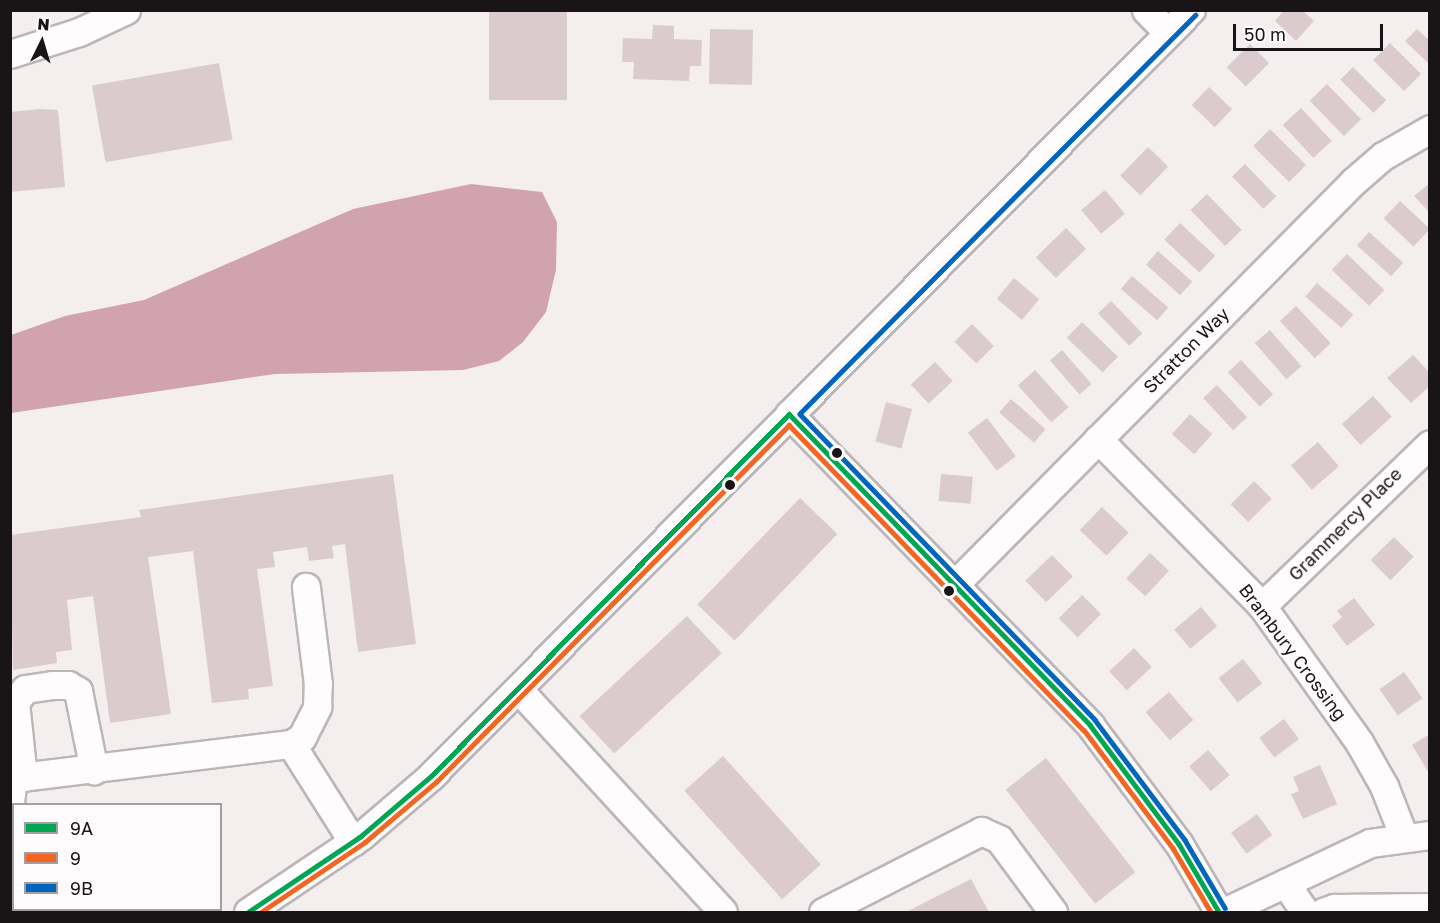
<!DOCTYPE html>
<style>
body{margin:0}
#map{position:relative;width:1440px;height:923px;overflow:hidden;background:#f5eeef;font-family:"Golos Text",sans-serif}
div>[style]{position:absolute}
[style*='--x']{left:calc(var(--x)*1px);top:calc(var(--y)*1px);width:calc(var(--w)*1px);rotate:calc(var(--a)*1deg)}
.water>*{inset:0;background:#d0a3af}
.building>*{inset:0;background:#dbcbcf;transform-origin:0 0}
.roads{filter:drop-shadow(2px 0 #bbb6b7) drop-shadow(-2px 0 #bbb6b7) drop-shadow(0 2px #bbb6b7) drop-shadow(0 -2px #bbb6b7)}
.minor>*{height:27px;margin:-13.5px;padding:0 13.5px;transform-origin:13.5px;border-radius:13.5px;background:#fefcfd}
.bus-1>*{height:4.5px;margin:-2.25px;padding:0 2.25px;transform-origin:2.25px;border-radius:2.25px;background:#00a651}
.bus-2>*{height:4.5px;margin:-2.25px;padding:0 2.25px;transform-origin:2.25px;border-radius:2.25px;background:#f26522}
.bus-3>*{height:4.5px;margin:-2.25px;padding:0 2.25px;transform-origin:2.25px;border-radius:2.25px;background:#0065bd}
.dots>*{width:16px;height:16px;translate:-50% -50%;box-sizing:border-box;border:3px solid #fefbfc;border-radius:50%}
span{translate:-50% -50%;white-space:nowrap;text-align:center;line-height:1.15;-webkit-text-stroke:4.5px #fefbfc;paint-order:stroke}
.street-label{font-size:18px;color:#191516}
.frame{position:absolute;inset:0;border:12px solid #191516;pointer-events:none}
.legend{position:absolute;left:12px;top:803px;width:210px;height:108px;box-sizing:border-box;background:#fefbfc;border:2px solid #a29fa0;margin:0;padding:8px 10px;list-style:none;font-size:18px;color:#191516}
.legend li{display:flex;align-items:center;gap:12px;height:30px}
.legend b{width:30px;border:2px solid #a29fa0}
.north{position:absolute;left:12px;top:12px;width:60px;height:60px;-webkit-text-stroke:4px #fefbfc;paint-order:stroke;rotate:5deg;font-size:16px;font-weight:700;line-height:24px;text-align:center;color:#191516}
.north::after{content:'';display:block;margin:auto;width:21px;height:27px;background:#191516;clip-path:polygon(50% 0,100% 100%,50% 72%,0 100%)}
.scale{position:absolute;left:1233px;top:24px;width:150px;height:27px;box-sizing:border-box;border:3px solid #191516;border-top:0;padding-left:8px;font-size:18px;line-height:21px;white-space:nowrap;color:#191516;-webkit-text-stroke:4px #fefbfc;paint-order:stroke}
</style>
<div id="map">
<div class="water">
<div style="clip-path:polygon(471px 184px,542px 192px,557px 222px,556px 270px,546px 312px,523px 342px,499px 361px,463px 370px,275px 374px,11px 413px,11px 335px,65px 316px,144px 300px,353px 209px)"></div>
</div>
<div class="building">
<div style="left:489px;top:10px;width:78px;height:90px"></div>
<div style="clip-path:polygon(1284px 10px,1302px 10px,1314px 21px,1296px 41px,1275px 21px)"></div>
<div style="clip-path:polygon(653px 25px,674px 26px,674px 39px,702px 40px,701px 66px,690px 66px,689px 81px,633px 79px,634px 62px,622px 62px,623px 38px,652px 39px)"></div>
<div style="left:710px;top:29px;width:43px;height:55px;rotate:1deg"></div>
<div style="clip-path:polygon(1417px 29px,1430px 41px,1430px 65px,1405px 41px)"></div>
<div style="left:1390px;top:43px;width:44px;height:24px;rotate:45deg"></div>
<div style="left:1250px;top:44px;width:27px;height:33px;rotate:45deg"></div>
<div style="left:219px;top:63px;width:78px;height:129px;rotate:80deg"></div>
<div style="left:1353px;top:67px;width:47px;height:18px;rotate:45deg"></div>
<div style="left:1327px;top:84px;width:49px;height:24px;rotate:46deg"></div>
<div style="left:1209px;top:87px;width:32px;height:25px;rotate:44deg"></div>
<div style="left:1301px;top:108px;width:45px;height:25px;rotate:47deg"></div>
<div style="clip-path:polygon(40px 109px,58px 110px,65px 187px,10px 192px,10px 112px)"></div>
<div style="left:1270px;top:129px;width:51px;height:24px;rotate:45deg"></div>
<div style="left:1148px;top:147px;width:28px;height:40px;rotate:44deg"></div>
<div style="left:1245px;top:164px;width:45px;height:18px;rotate:46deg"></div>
<div style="clip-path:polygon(1430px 183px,1430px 213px,1414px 196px)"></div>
<div style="left:1105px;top:190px;width:31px;height:31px;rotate:50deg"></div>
<div style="left:1207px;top:194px;width:50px;height:23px;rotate:46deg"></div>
<div style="left:1400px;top:201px;width:41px;height:24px;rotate:43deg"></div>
<div style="left:1180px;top:223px;width:48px;height:23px;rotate:43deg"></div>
<div style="left:1066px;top:228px;width:29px;height:42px;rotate:46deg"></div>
<div style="left:1369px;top:232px;width:46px;height:18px;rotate:42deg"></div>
<div style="left:1158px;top:251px;width:46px;height:18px;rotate:42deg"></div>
<div style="left:1347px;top:254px;width:52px;height:22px;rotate:44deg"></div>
<div style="left:1132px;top:276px;width:48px;height:17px;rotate:41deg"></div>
<div style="left:1014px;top:278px;width:33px;height:27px;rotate:40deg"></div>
<div style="left:1317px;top:283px;width:48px;height:18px;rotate:41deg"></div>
<div style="left:1111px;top:301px;width:45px;height:18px;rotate:46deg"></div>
<div style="left:1296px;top:306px;width:51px;height:22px;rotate:47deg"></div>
<div style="left:1082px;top:322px;width:50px;height:22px;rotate:44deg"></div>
<div style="left:972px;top:324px;width:31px;height:25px;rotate:45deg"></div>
<div style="left:1270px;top:330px;width:48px;height:20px;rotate:49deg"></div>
<div style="left:1062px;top:350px;width:45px;height:16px;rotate:49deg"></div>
<div style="clip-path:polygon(1413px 355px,1430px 373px,1430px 386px,1411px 403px,1387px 378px)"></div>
<div style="left:1241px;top:360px;width:47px;height:18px;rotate:47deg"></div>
<div style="left:935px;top:362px;width:26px;height:33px;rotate:47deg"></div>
<div style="left:1035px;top:370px;width:50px;height:23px;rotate:48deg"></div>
<div style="left:1217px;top:385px;width:44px;height:19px;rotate:47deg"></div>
<div style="left:1373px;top:396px;width:28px;height:42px;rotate:48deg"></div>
<div style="left:1011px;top:399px;width:46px;height:18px;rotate:41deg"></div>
<div style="left:886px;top:402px;width:27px;height:41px;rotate:15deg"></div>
<div style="left:1190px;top:414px;width:30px;height:27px;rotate:42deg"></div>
<div style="left:987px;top:418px;width:48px;height:24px;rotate:53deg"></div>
<div style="left:1318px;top:442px;width:32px;height:36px;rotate:49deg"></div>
<div style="clip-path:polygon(393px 474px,416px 644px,358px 652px,345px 544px,332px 546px,334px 558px,309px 561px,307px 547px,273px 552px,275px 567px,257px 569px,273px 686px,248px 689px,249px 699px,212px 703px,193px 551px,148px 557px,171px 714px,110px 723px,93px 596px,67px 600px,72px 650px,56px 652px,57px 663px,13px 670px,10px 535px,141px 517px,139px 510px)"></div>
<div style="left:941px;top:474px;width:32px;height:27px;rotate:5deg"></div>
<div style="left:1254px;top:481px;width:25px;height:33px;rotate:45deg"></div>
<div style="left:800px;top:498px;width:52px;height:148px;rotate:44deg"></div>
<div style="left:1102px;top:507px;width:37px;height:32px;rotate:44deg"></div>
<div style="left:1394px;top:537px;width:28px;height:33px;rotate:45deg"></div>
<div style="left:1150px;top:553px;width:26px;height:35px;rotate:43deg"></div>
<div style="left:1052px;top:555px;width:30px;height:37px;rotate:46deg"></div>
<div style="left:1082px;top:595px;width:27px;height:33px;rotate:45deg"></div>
<div style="clip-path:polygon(1354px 598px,1375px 625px,1347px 646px,1332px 626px,1342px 617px,1337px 611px)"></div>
<div style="left:1201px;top:607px;width:25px;height:35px;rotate:50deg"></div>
<div style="left:687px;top:616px;width:51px;height:147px;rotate:47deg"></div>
<div style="left:1134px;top:648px;width:26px;height:34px;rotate:47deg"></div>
<div style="left:1243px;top:659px;width:31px;height:31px;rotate:52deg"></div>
<div style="left:1404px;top:672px;width:32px;height:30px;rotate:55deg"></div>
<div style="left:1169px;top:692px;width:37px;height:31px;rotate:49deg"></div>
<div style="left:1284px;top:719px;width:25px;height:31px;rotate:53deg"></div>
<div style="clip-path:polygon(1430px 734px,1430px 775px,1412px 745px)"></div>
<div style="left:1208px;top:750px;width:33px;height:25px;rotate:49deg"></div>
<div style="left:723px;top:756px;width:146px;height:52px;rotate:48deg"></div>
<div style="left:1046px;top:758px;width:145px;height:51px;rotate:52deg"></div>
<div style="clip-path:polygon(1320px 765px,1337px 804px,1303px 819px,1291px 794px,1299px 791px,1293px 777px)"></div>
<div style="left:1257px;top:814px;width:26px;height:32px;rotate:54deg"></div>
<div style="clip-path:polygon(971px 879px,989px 912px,906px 912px)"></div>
</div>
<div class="roads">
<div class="minor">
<div style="--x:1146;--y:10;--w:32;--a:46"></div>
<div style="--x:10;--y:54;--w:72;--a:-17.7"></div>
<div style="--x:79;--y:32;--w:52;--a:-25.1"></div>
<div style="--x:789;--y:414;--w:433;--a:45.9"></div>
<div style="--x:1090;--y:725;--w:149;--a:53.2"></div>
<div style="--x:1179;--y:844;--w:79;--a:59.5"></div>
<div style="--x:1098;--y:439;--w:234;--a:45.5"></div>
<div style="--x:1262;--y:606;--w:167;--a:54.5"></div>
<div style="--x:1359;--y:742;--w:51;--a:60.4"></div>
<div style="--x:1384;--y:786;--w:55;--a:68.6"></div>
<div style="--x:954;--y:585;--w:569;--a:-45.29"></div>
<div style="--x:1354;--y:181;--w:38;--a:-41"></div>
<div style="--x:1383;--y:156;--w:54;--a:-29.9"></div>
<div style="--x:1262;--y:606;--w:233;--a:-44"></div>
<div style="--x:519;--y:690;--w:301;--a:47.4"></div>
<div style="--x:291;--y:744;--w:13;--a:-32"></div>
<div style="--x:302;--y:737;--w:34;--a:-63"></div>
<div style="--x:317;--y:707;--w:23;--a:-88"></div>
<div style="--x:318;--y:684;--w:98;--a:-97.1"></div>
<div style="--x:23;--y:777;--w:75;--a:-96.1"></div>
<div style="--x:15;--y:702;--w:16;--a:-52"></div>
<div style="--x:25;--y:689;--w:27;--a:-8"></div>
<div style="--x:52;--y:685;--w:16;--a:0"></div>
<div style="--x:68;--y:685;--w:12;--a:31"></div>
<div style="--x:78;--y:691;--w:81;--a:78.6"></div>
<div style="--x:10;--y:802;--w:24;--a:-83"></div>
<div style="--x:13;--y:778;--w:280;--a:-7"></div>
<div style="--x:291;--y:744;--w:116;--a:57.7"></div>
<div style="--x:1285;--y:883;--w:35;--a:55"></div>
<div style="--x:248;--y:912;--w:136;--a:-33.9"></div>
<div style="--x:361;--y:836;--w:92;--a:-40.6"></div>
<div style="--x:431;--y:776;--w:1079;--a:-45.23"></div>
<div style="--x:823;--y:912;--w:178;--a:-27.1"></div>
<div style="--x:981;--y:831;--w:20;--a:24"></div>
<div style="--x:999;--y:839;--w:91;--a:53.5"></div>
<div style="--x:1224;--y:912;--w:161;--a:-25.3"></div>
<div style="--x:1370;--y:843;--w:61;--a:-7.6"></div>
<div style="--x:1323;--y:912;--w:12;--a:-20"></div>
<div style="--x:1334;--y:908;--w:96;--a:-0.6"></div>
</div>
</div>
<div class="bus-1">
<div style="--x:248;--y:912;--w:136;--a:-33.9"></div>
<div style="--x:361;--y:836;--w:92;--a:-40.6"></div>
<div style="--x:431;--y:776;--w:509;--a:-45.32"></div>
<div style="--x:789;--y:414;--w:433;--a:45.9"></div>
<div style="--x:1090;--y:725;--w:149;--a:53.2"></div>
<div style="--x:1179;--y:844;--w:79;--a:59.5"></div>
</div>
<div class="bus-2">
<div style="--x:261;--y:912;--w:125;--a:-33.9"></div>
<div style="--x:365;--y:842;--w:93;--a:-40.2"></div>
<div style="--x:436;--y:782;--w:502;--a:-45.32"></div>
<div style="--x:789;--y:425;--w:424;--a:46"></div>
<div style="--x:1084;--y:730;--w:148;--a:53"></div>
<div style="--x:1173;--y:848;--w:74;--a:59.3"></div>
</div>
<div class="bus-3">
<div style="--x:1196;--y:15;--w:562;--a:134.78"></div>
<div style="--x:800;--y:414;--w:425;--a:46"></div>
<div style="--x:1095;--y:720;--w:150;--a:53.1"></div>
<div style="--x:1185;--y:840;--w:79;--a:59.5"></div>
</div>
<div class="dots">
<div style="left:837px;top:453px;background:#191516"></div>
<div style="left:730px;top:485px;background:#191516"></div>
<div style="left:949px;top:591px;background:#191516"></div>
</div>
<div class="street-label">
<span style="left:1186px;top:350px;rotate:-45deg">Stratton Way</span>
<span style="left:1345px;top:524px;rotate:-45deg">Grammercy Place</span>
<span style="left:1293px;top:652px;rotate:53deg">Brambury Crossing</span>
</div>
<div class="frame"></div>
<ul class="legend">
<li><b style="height:8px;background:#00a651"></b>9A</li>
<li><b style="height:8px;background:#f26522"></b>9</li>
<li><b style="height:8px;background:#0065bd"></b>9B</li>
</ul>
<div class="north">N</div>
<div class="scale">50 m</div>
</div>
